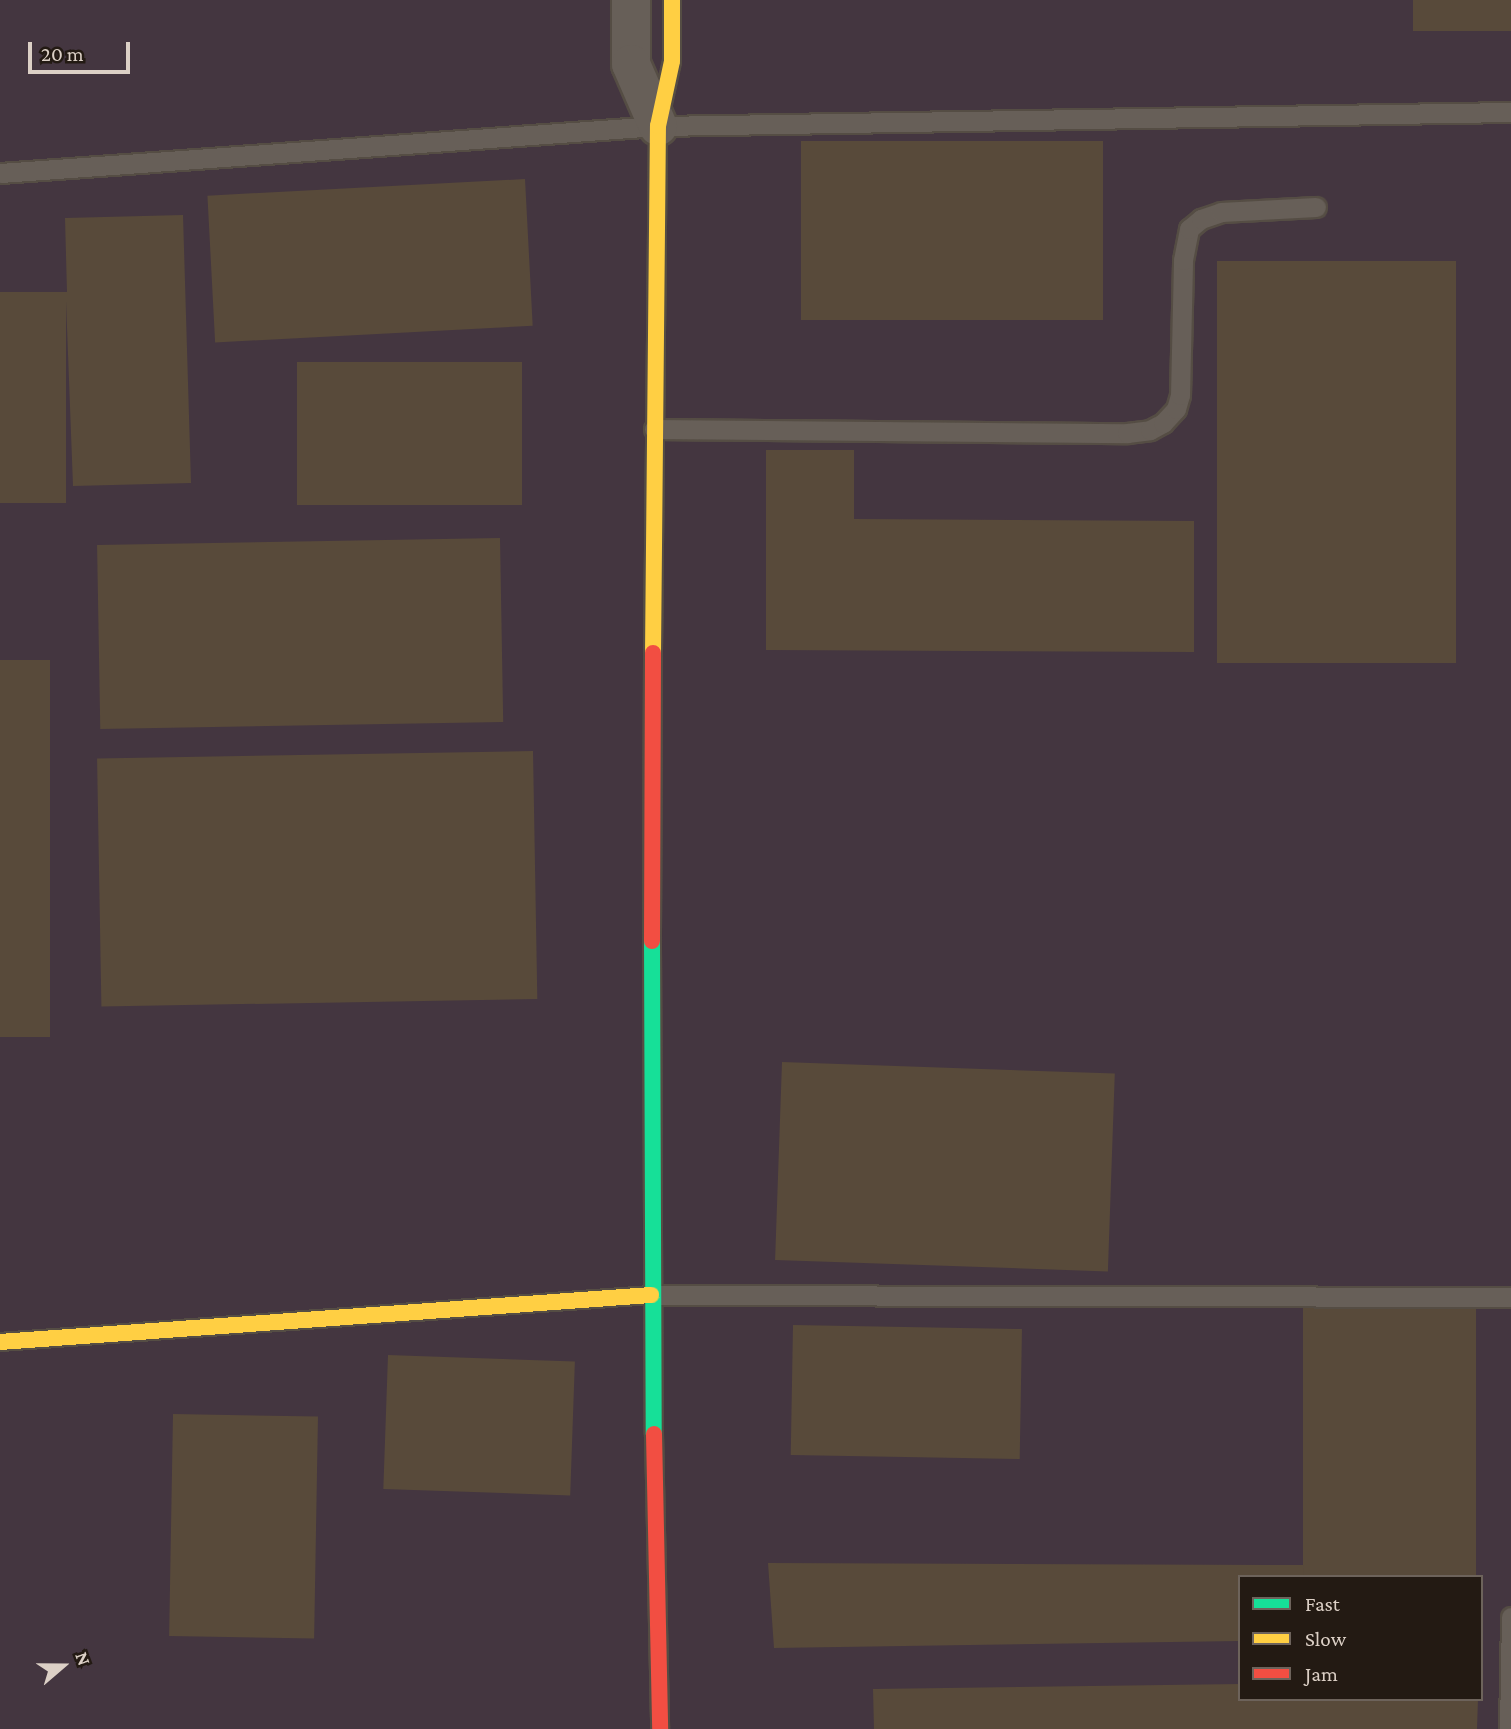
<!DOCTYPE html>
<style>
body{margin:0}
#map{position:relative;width:1511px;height:1729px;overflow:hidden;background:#3b3127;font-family:"Crimson Pro",serif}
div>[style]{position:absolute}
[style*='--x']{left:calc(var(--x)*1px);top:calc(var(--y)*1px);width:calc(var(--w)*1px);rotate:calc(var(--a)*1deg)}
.industrial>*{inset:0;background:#443640}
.building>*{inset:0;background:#584a3a;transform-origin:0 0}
.roads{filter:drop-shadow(2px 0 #554d44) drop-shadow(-2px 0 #554d44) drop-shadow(0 2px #554d44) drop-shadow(0 -2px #554d44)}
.lane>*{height:19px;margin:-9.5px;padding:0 9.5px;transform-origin:9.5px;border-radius:9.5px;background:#675f58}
.street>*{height:38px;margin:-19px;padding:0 19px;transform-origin:19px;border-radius:19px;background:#675f58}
.fast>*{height:16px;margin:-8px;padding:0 8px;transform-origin:8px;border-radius:8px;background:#16e098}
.slow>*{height:16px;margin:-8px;padding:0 8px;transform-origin:8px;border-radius:8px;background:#ffcf43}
.jam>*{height:16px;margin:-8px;padding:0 8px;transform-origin:8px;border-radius:8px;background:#f24e42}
span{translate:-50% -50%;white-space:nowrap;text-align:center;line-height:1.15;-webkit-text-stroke:5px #231a13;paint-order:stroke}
.legend{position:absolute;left:1238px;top:1575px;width:245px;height:126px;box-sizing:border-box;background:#231a13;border:2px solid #6d635b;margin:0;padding:9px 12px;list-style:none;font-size:21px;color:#dcd0c6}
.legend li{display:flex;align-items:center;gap:14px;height:35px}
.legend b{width:35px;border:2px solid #6d635b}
.north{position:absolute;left:28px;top:1631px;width:70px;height:70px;-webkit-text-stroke:5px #231a13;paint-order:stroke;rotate:70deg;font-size:19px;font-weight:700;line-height:28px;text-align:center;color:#dcd0c6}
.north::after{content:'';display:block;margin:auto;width:24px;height:32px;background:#dcd0c6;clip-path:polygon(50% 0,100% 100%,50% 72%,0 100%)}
.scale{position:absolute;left:28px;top:42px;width:102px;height:32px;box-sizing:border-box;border:4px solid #dcd0c6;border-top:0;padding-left:9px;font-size:21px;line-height:24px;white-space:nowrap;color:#dcd0c6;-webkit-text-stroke:5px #231a13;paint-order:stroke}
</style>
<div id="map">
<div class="industrial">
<div style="clip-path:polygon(evenodd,0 0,1511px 0,1511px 1729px,0 1729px,0 0,1240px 1577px,1481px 1577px,1481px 1699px,1240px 1699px,1240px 1577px)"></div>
</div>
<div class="building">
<div style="left:1413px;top:0;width:98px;height:31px"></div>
<div style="left:1103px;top:141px;width:179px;height:302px;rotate:90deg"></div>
<div style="left:525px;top:179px;width:147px;height:318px;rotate:87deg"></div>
<div style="clip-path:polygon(183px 215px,191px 483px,73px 486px,66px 301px,66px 503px,0 503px,0 292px,67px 292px,65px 218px)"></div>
<div style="left:1217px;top:261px;width:239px;height:402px"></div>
<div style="left:297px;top:362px;width:225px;height:143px"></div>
<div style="clip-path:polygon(766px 450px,854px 450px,854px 519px,1194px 521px,1194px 652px,766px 650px)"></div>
<div style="left:500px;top:538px;width:184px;height:403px;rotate:89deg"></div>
<div style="left:0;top:660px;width:50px;height:377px"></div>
<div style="left:533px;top:751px;width:248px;height:436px;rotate:89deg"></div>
<div style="left:782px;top:1062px;width:333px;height:198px;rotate:2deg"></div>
<div style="left:1303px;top:1301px;width:173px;height:276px"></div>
<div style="left:793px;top:1325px;width:229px;height:130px;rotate:1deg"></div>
<div style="left:388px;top:1355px;width:187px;height:134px;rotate:2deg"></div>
<div style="left:173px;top:1414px;width:145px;height:222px;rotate:1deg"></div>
<div style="clip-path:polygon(768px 1563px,1303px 1565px,1304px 1577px,1240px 1577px,1240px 1641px,774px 1648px)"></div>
<div style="clip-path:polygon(1240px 1684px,1240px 1699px,1478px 1699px,1477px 1729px,874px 1729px,873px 1689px)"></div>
</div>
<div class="roads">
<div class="lane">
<div style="--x:0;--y:173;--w:660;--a:-4.09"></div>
<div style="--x:658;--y:126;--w:853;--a:-0.94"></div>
<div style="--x:654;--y:429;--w:473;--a:0.5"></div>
<div style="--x:1127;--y:433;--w:23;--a:-7"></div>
<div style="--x:1150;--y:430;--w:15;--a:-28"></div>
<div style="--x:1163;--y:423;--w:19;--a:-47"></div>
<div style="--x:1176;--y:409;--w:15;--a:-74"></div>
<div style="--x:1180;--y:395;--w:135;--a:-88.7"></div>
<div style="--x:1183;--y:260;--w:32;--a:-79"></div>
<div style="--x:1189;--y:229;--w:16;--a:-40"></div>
<div style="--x:1201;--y:219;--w:21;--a:-19"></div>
<div style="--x:1221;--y:212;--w:95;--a:-3"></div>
<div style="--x:651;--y:1295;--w:860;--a:0.13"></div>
<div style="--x:1509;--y:1729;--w:112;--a:-89"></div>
</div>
<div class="street">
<div style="--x:631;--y:0;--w:64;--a:90"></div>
<div style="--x:631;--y:64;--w:68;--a:66.5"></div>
</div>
<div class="fast">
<div style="--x:652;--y:941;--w:493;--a:89.8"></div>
</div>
<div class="slow">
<div style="--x:653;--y:653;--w:527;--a:-89.46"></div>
<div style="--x:658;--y:126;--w:66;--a:-77.8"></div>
<div style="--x:672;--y:61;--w:61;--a:-90"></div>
<div style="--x:0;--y:1342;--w:653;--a:-4.13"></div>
</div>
<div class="jam">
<div style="--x:652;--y:941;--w:288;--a:-89.8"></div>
<div style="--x:654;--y:1434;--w:295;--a:88.8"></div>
</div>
</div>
<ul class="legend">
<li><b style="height:9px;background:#16e098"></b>Fast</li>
<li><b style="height:9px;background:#ffcf43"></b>Slow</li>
<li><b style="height:9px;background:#f24e42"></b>Jam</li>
</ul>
<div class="north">N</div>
<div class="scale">20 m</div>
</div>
